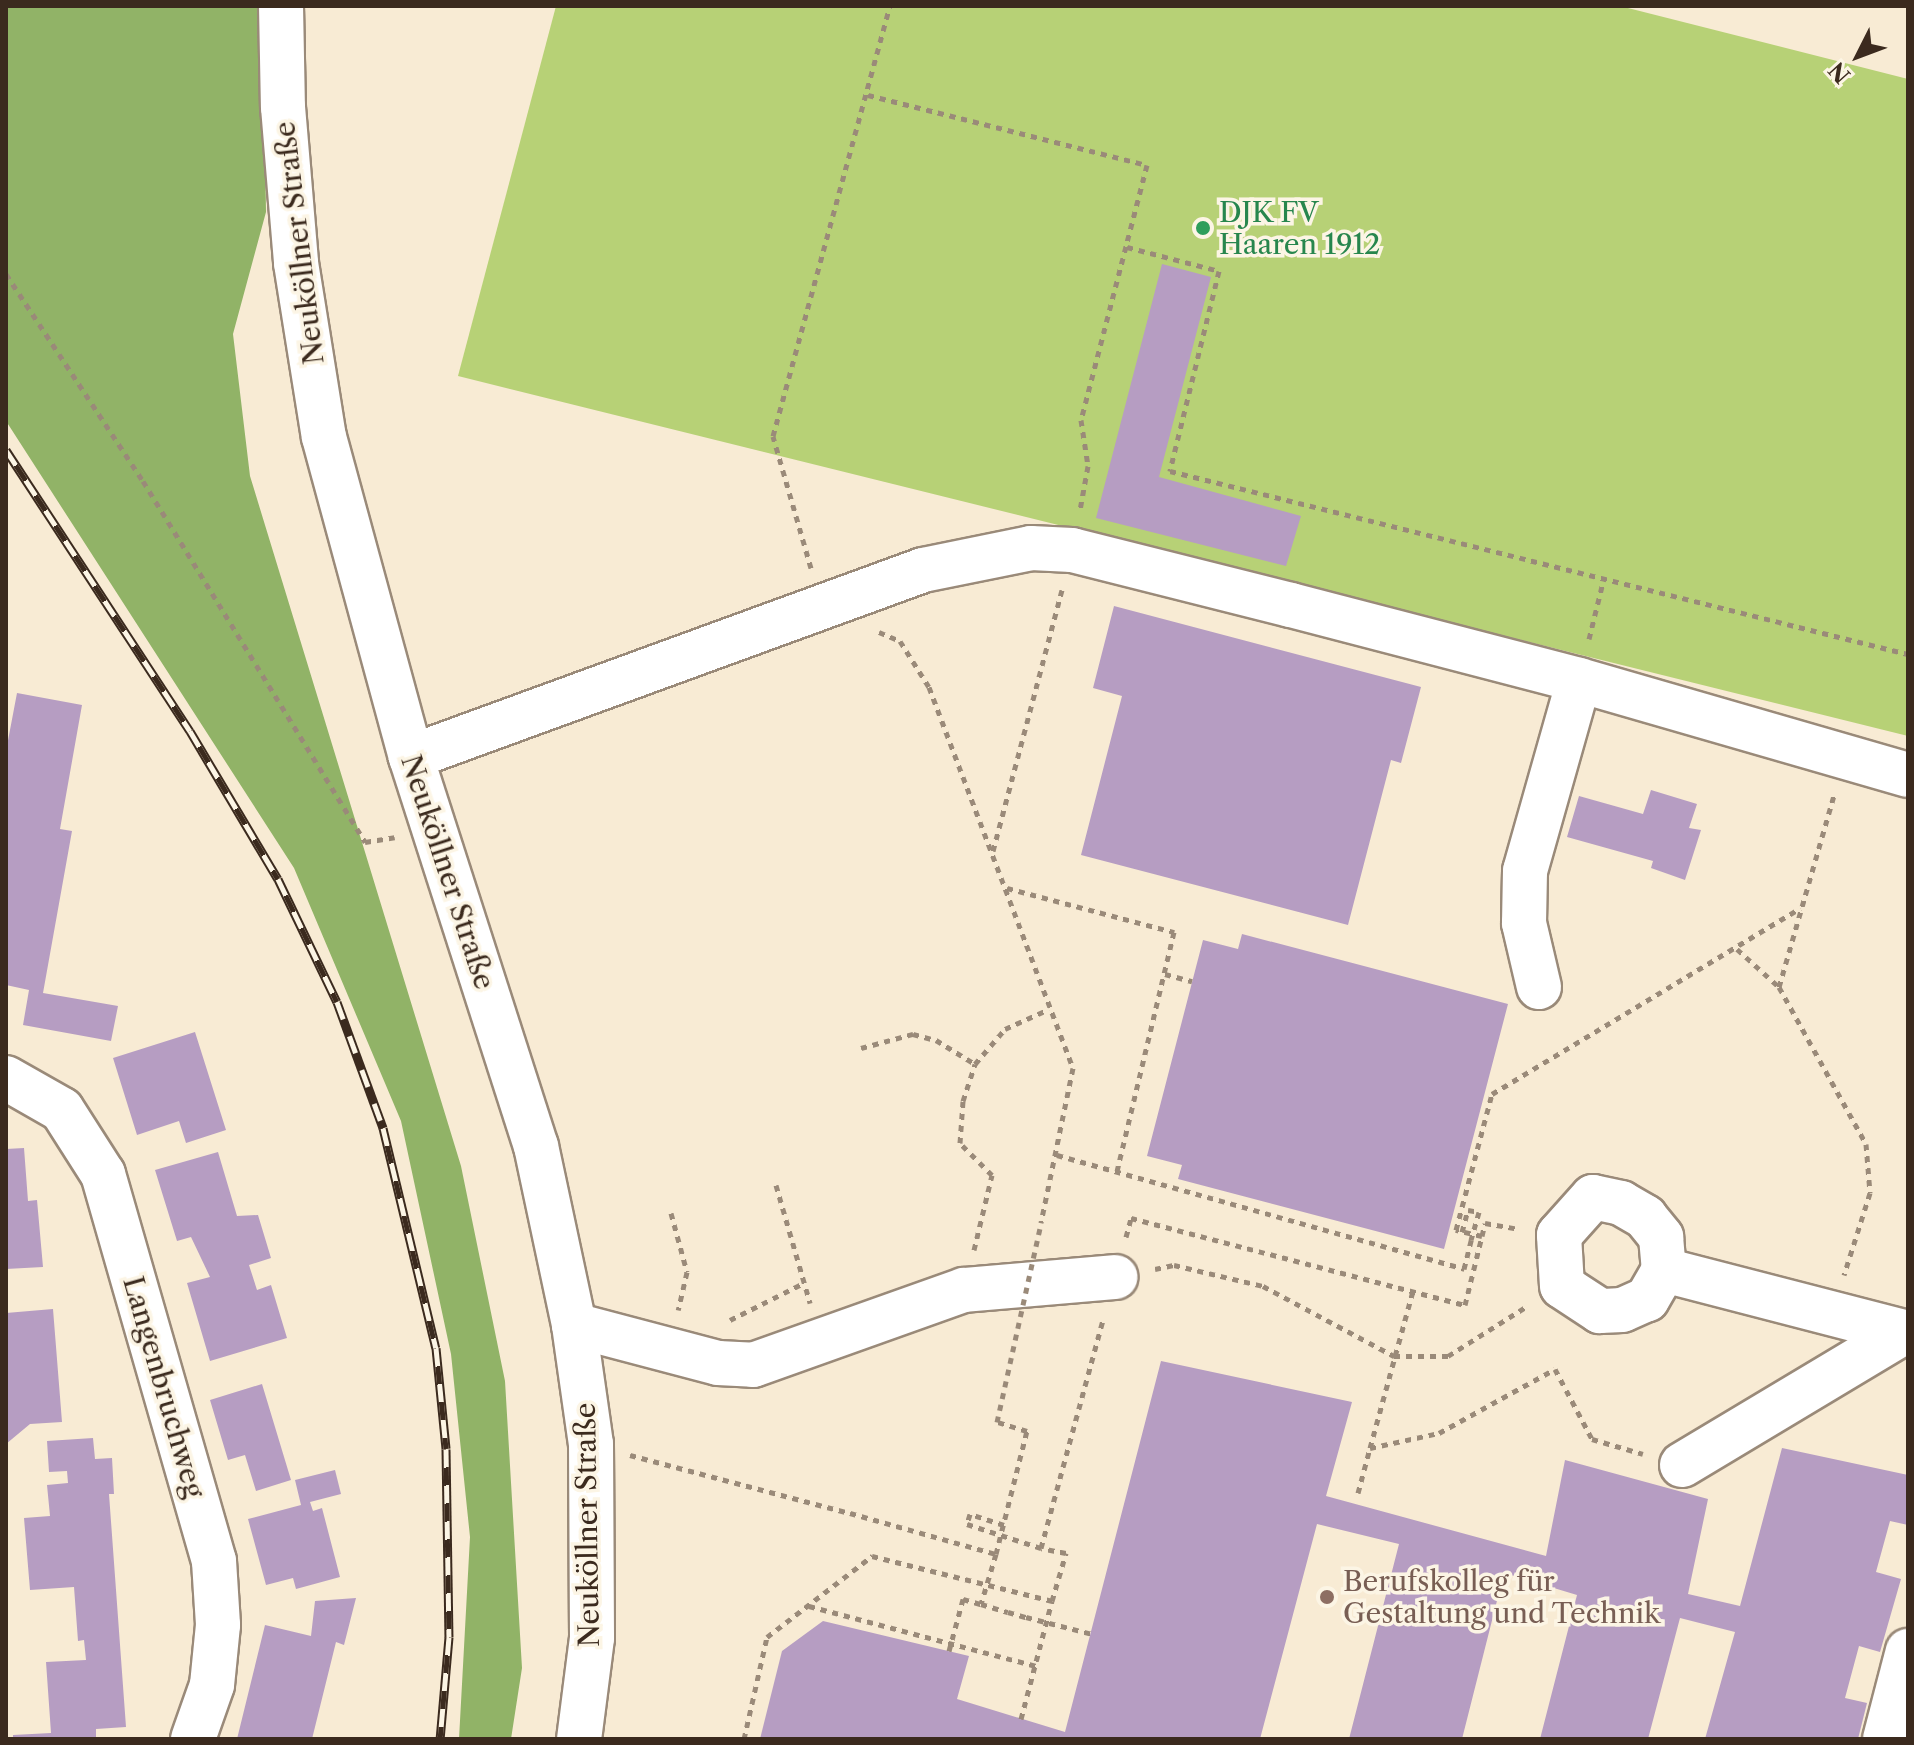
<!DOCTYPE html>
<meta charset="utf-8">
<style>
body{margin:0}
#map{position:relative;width:1914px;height:1745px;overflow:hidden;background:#f8ebd4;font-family:"Libre Caslon Text",serif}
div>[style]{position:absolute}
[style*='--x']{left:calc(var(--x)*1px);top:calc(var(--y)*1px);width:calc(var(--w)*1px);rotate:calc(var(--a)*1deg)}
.green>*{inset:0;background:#b7d176}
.forest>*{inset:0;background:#91b367}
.building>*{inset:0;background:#b69dc2}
.path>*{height:5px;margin-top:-2.5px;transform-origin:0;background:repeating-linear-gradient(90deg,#9a8a79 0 6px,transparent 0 12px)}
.roads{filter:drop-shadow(2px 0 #9a8a79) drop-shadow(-2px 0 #9a8a79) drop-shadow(0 2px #9a8a79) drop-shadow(0 -2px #9a8a79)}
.minor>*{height:44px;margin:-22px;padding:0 22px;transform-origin:22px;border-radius:22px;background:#fff}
.rail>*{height:9px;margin-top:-4.5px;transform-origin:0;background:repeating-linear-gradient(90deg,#fcf5e5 0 18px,#3b2a1e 0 36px);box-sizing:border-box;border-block:2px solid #3b2a1e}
.path-bridge>*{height:5px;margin-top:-2.5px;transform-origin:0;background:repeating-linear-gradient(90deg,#9a8a79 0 6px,transparent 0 12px)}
.dots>*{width:22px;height:22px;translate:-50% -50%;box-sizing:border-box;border:4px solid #fcf5e5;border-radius:50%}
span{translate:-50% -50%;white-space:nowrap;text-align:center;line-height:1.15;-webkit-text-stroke:7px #fcf5e5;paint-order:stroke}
.leisure-label{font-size:28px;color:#27864d}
.left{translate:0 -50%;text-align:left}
.street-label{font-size:28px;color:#3b2a1e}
.education-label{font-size:28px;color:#785e54}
.frame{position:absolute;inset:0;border:8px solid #3b2a1e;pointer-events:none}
.north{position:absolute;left:1818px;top:16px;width:80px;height:80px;-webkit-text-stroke:6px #fcf5e5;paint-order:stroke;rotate:228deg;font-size:22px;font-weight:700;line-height:32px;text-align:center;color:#3b2a1e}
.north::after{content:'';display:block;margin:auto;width:28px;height:36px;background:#3b2a1e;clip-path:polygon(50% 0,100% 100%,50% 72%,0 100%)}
</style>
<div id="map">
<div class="green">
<div style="clip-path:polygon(556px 6px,1620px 6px,1908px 79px,1908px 736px,458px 376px)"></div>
</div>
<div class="forest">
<div style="clip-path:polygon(6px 6px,263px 6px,266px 212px,233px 334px,250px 476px,461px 1166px,505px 1381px,522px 1668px,511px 1739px,459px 1739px,470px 1537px,451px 1354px,401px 1121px,294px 868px,6px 421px)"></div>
</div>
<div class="building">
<div style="clip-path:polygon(1162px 264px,1211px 277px,1159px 477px,1301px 516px,1286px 566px,1096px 518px)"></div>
<div style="clip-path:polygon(1114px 606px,1421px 687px,1401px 763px,1391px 760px,1348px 925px,1081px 855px,1122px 696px,1093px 688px)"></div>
<div style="clip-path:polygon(17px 693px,82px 705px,60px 829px,72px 831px,43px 993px,118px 1006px,111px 1041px,23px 1025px,29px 990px,6px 985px,6px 751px)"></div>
<div style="clip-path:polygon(1651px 790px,1697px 804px,1689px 828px,1701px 830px,1685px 880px,1651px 868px,1653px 861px,1567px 837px,1579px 796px,1643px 814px)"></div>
<div style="clip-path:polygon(1242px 934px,1508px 1004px,1444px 1249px,1178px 1179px,1182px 1165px,1147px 1156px,1203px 940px,1238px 949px)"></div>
<div style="clip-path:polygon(195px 1032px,226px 1130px,186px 1143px,179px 1121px,137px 1135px,113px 1058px)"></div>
<div style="clip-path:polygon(24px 1148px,28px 1201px,37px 1200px,43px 1267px,6px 1269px,6px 1149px)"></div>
<div style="clip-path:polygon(218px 1152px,237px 1216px,258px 1215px,271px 1258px,249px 1265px,257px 1290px,271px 1285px,287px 1338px,210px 1361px,187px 1283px,210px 1277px,191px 1237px,177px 1241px,155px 1170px)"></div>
<div style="clip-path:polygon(53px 1309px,62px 1422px,30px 1424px,6px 1444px,6px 1313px)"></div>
<div style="clip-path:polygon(1161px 1361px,1352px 1402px,1326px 1496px,1546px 1556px,1565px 1460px,1708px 1499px,1688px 1594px,1740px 1606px,1782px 1448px,1908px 1475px,1908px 1525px,1890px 1521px,1876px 1572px,1901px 1579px,1880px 1652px,1859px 1646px,1845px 1698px,1867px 1703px,1858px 1739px,1705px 1739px,1735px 1632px,1680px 1618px,1648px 1739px,1540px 1739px,1577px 1595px,1504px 1573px,1462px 1739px,1349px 1739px,1399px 1544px,1317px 1524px,1260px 1739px,760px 1739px,782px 1651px,823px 1621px,969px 1656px,957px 1699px,1065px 1732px)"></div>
<div style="clip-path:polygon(262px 1384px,291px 1480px,256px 1491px,245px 1455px,228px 1460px,210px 1400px)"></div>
<div style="clip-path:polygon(93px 1438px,95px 1459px,112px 1458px,114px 1494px,109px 1494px,126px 1727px,96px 1729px,96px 1739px,13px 1739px,13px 1735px,51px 1733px,46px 1662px,86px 1660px,84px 1640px,78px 1641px,74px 1587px,30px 1590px,24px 1518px,50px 1516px,47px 1485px,68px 1483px,67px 1471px,49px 1472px,47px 1441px)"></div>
<div style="clip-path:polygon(335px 1470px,341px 1494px,310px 1502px,313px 1511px,322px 1508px,340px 1577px,296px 1589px,293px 1578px,266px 1585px,248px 1519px,301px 1505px,295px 1480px)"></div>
<div style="clip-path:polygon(356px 1598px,344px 1645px,336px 1642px,312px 1739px,237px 1739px,265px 1625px,311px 1636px,315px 1601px)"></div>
</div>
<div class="path">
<div style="--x:868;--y:95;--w:288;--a:14.1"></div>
<div style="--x:1147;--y:165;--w:263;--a:104.5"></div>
<div style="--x:1081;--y:420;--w:47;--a:81.3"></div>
<div style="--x:1088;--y:466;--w:45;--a:100.3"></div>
<div style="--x:1127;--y:247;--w:95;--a:14.6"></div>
<div style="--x:1219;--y:271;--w:206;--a:103.8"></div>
<div style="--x:1170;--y:471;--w:760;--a:13.93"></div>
<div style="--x:6;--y:274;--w:248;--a:56.5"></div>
<div style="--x:143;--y:481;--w:424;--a:58.4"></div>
<div style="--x:365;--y:842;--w:30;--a:-9"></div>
<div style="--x:811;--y:568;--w:137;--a:-106.1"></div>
<div style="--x:773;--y:436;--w:446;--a:-74.8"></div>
<div style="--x:879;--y:632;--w:23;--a:23"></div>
<div style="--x:900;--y:641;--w:54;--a:57.8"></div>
<div style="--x:929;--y:687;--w:407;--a:69.3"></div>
<div style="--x:1073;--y:1068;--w:158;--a:101.7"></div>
<div style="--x:1589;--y:639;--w:63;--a:-76.2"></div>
<div style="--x:993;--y:851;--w:270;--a:-75.2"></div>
<div style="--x:1007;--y:888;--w:173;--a:14.8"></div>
<div style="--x:1174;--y:932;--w:247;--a:103.4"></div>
<div style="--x:1737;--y:949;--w:57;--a:42.1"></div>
<div style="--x:1779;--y:987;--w:179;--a:61"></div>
<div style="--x:1866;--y:1144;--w:49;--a:85.3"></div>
<div style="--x:1870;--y:1193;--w:86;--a:107.6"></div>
<div style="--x:1165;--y:974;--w:28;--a:15"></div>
<div style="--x:1779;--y:987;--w:200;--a:-74"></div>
<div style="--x:861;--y:1048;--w:54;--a:-15.1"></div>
<div style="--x:913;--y:1034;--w:24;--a:15"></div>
<div style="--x:936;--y:1040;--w:46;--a:31.6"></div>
<div style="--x:1057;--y:1155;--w:423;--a:15.6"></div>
<div style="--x:1464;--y:1269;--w:30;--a:-76"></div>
<div style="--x:776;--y:1185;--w:123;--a:73.9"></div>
<div style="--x:671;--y:1213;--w:61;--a:74.8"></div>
<div style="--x:687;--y:1272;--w:39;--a:103"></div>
<div style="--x:1462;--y:1232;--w:23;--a:-75"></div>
<div style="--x:1482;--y:1236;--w:13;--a:-77"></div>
<div style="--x:1485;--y:1223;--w:34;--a:10"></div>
<div style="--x:1126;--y:1237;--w:20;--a:-75"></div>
<div style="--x:1131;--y:1218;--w:345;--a:14.6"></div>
<div style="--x:1465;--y:1305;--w:71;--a:-76.2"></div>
<div style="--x:1482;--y:1236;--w:27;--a:-167"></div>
<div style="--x:1456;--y:1230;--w:141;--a:-75.2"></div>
<div style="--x:1492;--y:1094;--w:360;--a:-31.1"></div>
<div style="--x:974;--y:1250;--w:77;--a:-76.5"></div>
<div style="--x:992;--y:1175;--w:45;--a:-135"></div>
<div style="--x:960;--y:1143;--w:42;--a:-85.9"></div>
<div style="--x:963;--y:1101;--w:39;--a:-72"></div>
<div style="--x:975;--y:1064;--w:46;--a:-49.4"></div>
<div style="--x:1005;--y:1029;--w:48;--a:-24.4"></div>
<div style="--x:1155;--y:1269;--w:19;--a:-12"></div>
<div style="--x:1174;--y:1265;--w:91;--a:13.3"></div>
<div style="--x:1263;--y:1286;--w:149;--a:28.1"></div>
<div style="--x:1394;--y:1356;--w:54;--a:0"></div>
<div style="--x:1448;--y:1356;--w:93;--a:-32.3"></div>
<div style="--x:730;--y:1320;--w:83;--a:-26.6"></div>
<div style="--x:1370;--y:1448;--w:163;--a:-74.7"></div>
<div style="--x:630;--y:1455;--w:228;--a:14.8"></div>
<div style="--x:1358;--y:1493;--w:47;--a:-75.1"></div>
<div style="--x:1370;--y:1448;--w:71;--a:-12.3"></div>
<div style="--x:1439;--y:1433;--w:132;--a:-28.9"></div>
<div style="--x:1555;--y:1369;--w:79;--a:62.1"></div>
<div style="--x:1592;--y:1439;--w:53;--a:16.4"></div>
<div style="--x:1004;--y:1525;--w:36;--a:-162"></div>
<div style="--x:970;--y:1514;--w:10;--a:107"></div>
<div style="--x:967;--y:1524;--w:78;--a:18"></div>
<div style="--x:809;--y:1606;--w:235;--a:14.8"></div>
<div style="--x:1008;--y:1612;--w:19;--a:16"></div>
<div style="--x:1021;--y:1719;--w:122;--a:-75.3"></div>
<div style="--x:744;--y:1739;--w:105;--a:-77.3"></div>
<div style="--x:767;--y:1637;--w:133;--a:-37.6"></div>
<div style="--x:872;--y:1556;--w:186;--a:14"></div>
<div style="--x:1052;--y:1601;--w:50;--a:-73.7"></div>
<div style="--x:1066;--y:1553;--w:25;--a:-169"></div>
<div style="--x:1041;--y:1548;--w:236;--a:-74.8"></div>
</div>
<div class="roads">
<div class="minor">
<div style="--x:281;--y:6;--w:101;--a:88.9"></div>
<div style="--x:283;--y:107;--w:157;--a:85.2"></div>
<div style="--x:296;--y:263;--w:176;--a:80.9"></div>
<div style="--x:324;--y:437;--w:332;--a:74.8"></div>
<div style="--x:411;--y:757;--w:409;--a:72.2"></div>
<div style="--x:536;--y:1146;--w:183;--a:78"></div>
<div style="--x:574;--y:1325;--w:120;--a:81.9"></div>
<div style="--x:591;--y:1444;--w:194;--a:89.7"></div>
<div style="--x:592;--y:1638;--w:102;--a:97.3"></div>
<div style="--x:411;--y:757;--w:545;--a:-20.06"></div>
<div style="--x:923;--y:570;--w:110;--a:-11.5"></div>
<div style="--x:1031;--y:548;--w:41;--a:2.8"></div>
<div style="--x:1072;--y:550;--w:226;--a:14.1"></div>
<div style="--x:1291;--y:605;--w:298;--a:14.6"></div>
<div style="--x:1579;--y:680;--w:342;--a:16.1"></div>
<div style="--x:1539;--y:987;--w:66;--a:-103.2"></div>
<div style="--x:1524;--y:923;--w:52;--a:-88.9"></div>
<div style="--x:1525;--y:871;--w:198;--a:-74.2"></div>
<div style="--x:6;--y:1078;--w:64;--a:29.7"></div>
<div style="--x:62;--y:1110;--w:76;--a:57.4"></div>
<div style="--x:103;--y:1174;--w:403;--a:74"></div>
<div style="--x:214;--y:1561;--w:64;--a:86.4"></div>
<div style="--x:218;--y:1625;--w:60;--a:95.7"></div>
<div style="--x:212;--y:1685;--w:57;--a:109.4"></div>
<div style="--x:1593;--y:1197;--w:29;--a:12"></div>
<div style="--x:1621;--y:1203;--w:28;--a:30"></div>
<div style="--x:1645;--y:1217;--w:26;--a:51"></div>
<div style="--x:1661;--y:1237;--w:33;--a:85"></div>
<div style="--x:1664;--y:1270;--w:34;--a:120"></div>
<div style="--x:1647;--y:1299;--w:27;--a:156"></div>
<div style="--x:1622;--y:1310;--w:22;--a:177"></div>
<div style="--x:1600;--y:1311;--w:45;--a:-146.7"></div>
<div style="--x:1562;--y:1286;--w:51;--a:-93.4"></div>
<div style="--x:1559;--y:1235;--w:51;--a:-48.2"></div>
<div style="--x:1664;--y:1270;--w:252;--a:14.5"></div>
<div style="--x:574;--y:1325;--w:149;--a:14.8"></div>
<div style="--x:718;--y:1363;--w:35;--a:3"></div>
<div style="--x:753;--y:1365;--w:224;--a:-19.6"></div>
<div style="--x:964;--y:1290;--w:152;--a:-4.9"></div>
<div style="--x:1682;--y:1465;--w:259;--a:-30.9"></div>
<div style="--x:1885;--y:1739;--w:91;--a:-75.4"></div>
</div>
</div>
<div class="rail">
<div style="--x:6;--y:450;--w:336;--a:56.8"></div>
<div style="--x:190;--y:731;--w:172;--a:59.3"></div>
<div style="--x:278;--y:879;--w:136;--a:64.4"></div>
<div style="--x:337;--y:1002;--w:134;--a:69.9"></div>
<div style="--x:383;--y:1128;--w:226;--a:76.5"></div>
<div style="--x:436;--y:1348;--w:101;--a:84.3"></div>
<div style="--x:446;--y:1449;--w:188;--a:89.1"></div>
<div style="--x:449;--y:1637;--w:102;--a:95"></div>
</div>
<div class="path-bridge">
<div style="--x:1468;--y:1210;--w:11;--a:10"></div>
<div style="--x:1479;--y:1212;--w:29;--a:106"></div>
<div style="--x:850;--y:1513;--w:152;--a:15.7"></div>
<div style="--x:996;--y:1554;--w:127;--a:-75.9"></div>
<div style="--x:1027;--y:1431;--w:31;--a:-163"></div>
<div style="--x:997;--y:1422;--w:204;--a:-77.5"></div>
<div style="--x:996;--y:1554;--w:52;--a:106.7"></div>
<div style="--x:981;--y:1604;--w:28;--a:17"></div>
<div style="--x:1026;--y:1617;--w:68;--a:14.4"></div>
<div style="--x:949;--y:1651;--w:54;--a:-74.9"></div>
<div style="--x:963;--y:1599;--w:19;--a:16"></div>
</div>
<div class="dots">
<div style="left:1203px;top:228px;background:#2e9e5b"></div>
<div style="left:1327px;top:1597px;background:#8d6e63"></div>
</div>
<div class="leisure-label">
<span class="left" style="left:1219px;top:228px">DJK FV<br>Haaren 1912</span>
</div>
<div class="street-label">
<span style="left:299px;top:243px;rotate:-97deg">Neuköllner Straße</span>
<span style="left:448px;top:872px;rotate:72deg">Neuköllner Straße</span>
<span style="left:164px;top:1387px;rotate:74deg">Langenbruchweg</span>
<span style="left:587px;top:1525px;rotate:-91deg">Neuköllner Straße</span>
</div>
<div class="education-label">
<span class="left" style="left:1343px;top:1597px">Berufskolleg für<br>Gestaltung und Technik</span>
</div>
<div class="frame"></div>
<div class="north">N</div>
</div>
